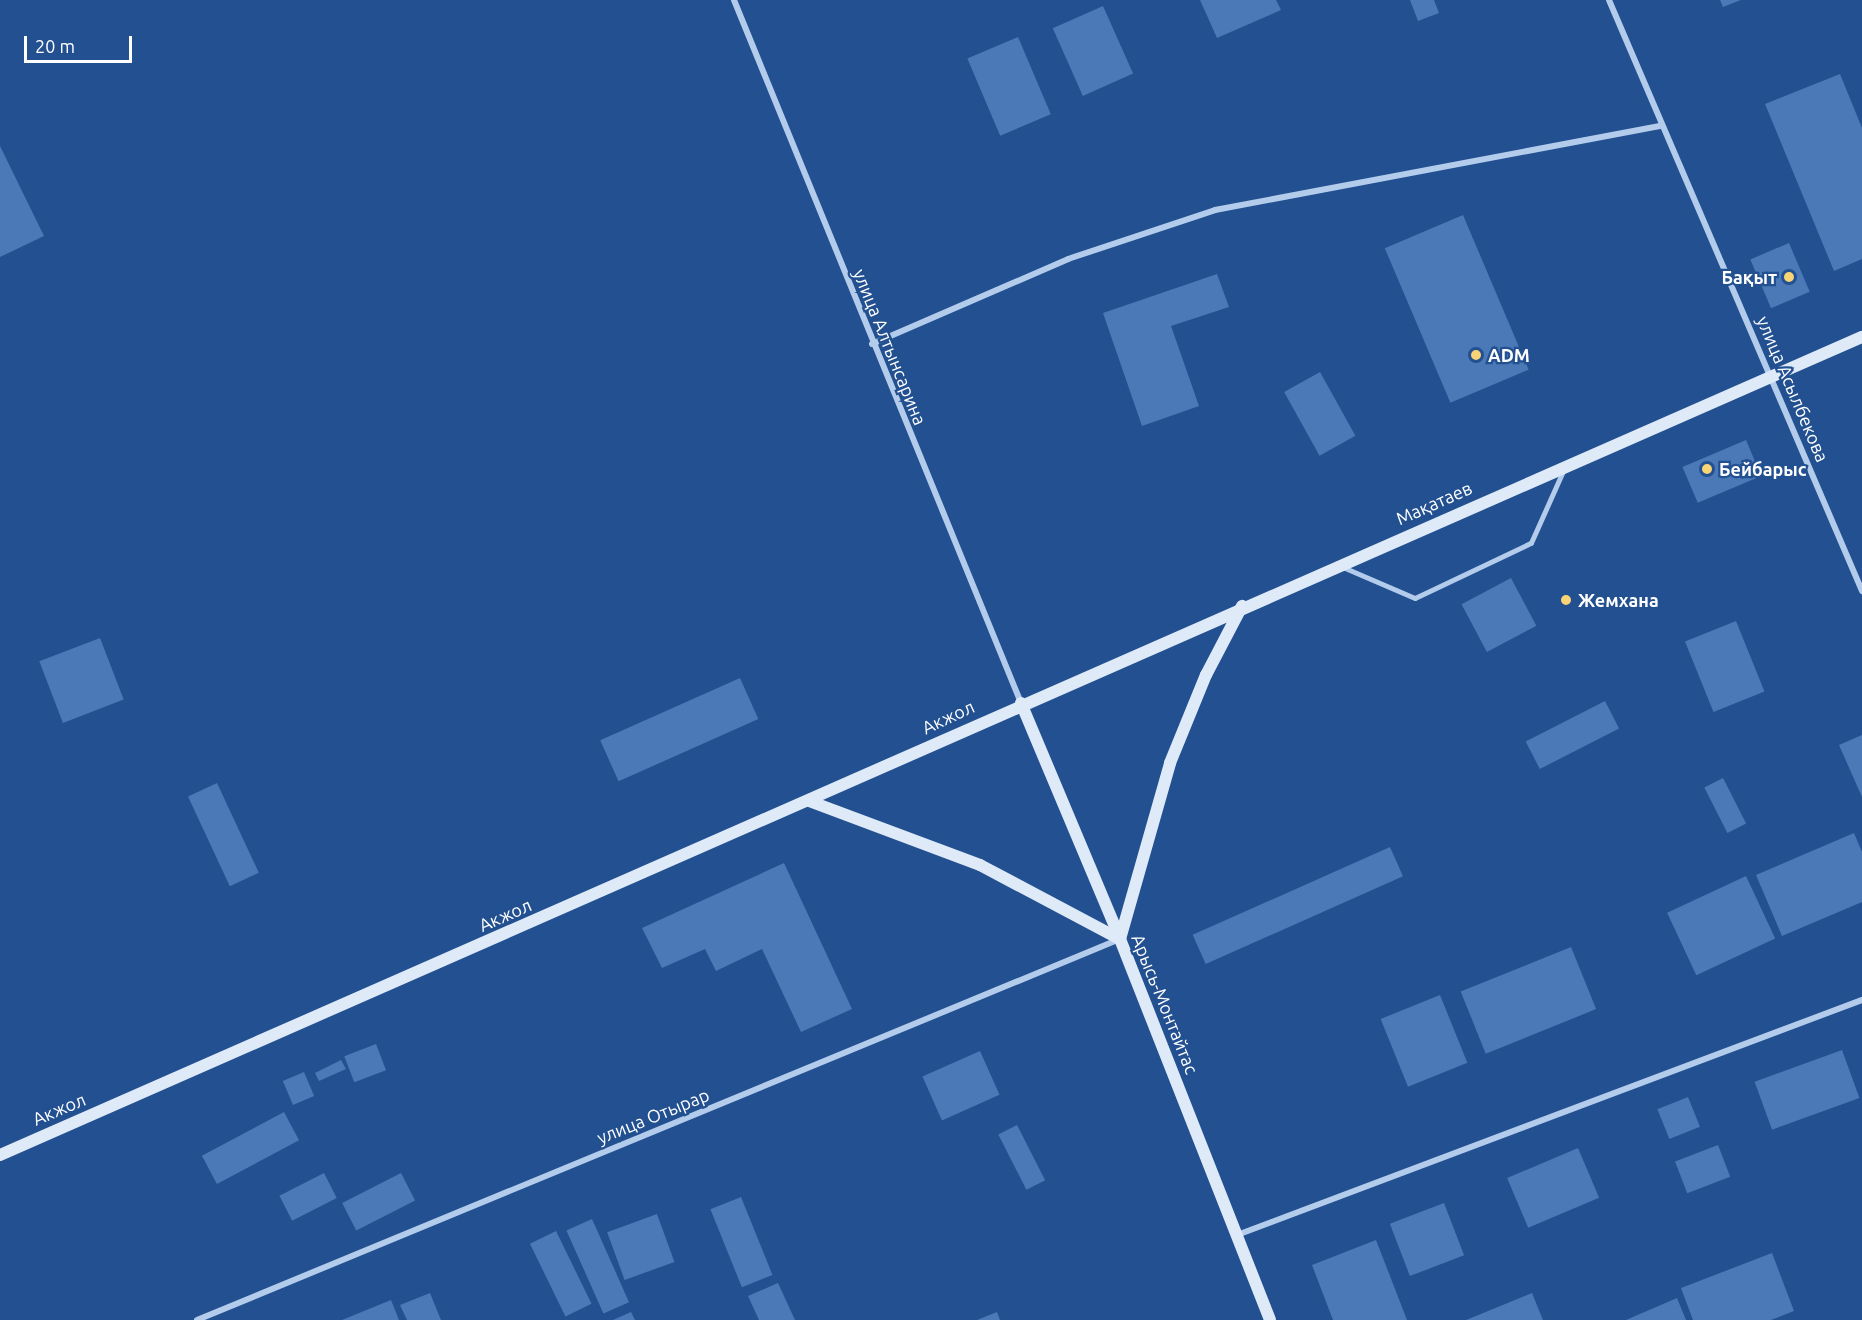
<!DOCTYPE html>
<meta charset="utf-8">
<style>
body{margin:0}
#map{position:relative;width:1862px;height:1320px;overflow:hidden;background:#225090;font-family:Ubuntu,sans-serif}
div>[style]{position:absolute}
[style*='--x']{left:calc(var(--x)*1px);top:calc(var(--y)*1px);width:calc(var(--w)*1px);rotate:calc(var(--a)*1deg)}
.building>*{inset:0;background:#4b79b7;transform-origin:0 0}
.service>*{height:4.5px;margin:-2.25px;padding:0 2.25px;transform-origin:2.25px;border-radius:2.25px;background:#b3ccec}
.minor>*{height:6px;margin:-3px;padding:0 3px;transform-origin:3px;border-radius:3px;background:#b3ccec}
.secondary>*{height:12px;margin:-6px;padding:0 6px;transform-origin:6px;border-radius:6px;background:#dfeaf9}
.dots>*{width:16px;height:16px;translate:-50% -50%;box-sizing:border-box;border:3px solid #225090;border-radius:50%}
span{translate:-50% -50%;white-space:nowrap;text-align:center;line-height:1.15;-webkit-text-stroke:4.5px #225090;paint-order:stroke}
.poi-label{font-size:18px;color:#fff;font-weight:700}
.right{translate:-100% -50%;text-align:right}
.left{translate:0 -50%;text-align:left}
.street-label{font-size:18px;color:#fff}
.scale{position:absolute;left:24px;top:36px;width:108px;height:27px;box-sizing:border-box;border:3px solid #fff;border-top:0;padding-left:8px;font-size:18px;line-height:21px;white-space:nowrap;color:#fff;-webkit-text-stroke:4px #225090;paint-order:stroke}
</style>
<div id="map">
<div class="building">
<div style="clip-path:polygon(1200px 0,1276px 0,1281px 10px,1217px 38px)"></div>
<div style="clip-path:polygon(1410px 0,1434px 0,1439px 13px,1418px 21px)"></div>
<div style="clip-path:polygon(1720px 0,1741px 0,1723px 7px)"></div>
<div style="left:1103px;top:6px;width:74px;height:55px;rotate:66deg"></div>
<div style="left:1018px;top:37px;width:84px;height:55px;rotate:67deg"></div>
<div style="clip-path:polygon(1840px 74px,1862px 128px,1862px 259px,1834px 271px,1765px 104px)"></div>
<div style="clip-path:polygon(0 146px,44px 236px,0 257px)"></div>
<div style="left:1463px;top:215px;width:168px;height:85px;rotate:67deg"></div>
<div style="left:1789px;top:243px;width:53px;height:42px;rotate:67deg"></div>
<div style="clip-path:polygon(1217px 274px,1229px 307px,1171px 326px,1199px 406px,1142px 426px,1103px 313px)"></div>
<div style="left:1320px;top:372px;width:73px;height:41px;rotate:61deg"></div>
<div style="left:1746px;top:440px;width:39px;height:69px;rotate:67deg"></div>
<div style="left:1511px;top:578px;width:54px;height:56px;rotate:62deg"></div>
<div style="left:1736px;top:621px;width:76px;height:55px;rotate:68deg"></div>
<div style="left:100px;top:638px;width:66px;height:65px;rotate:69deg"></div>
<div style="left:740px;top:678px;width:45px;height:153px;rotate:66deg"></div>
<div style="left:1605px;top:701px;width:31px;height:89px;rotate:63deg"></div>
<div style="clip-path:polygon(1862px 735px,1862px 797px,1839px 745px)"></div>
<div style="left:1723px;top:778px;width:51px;height:21px;rotate:63deg"></div>
<div style="left:217px;top:783px;width:99px;height:32px;rotate:65deg"></div>
<div style="clip-path:polygon(1854px 833px,1862px 852px,1862px 902px,1782px 936px,1756px 875px)"></div>
<div style="left:1390px;top:847px;width:32px;height:216px;rotate:66deg"></div>
<div style="clip-path:polygon(784px 863px,852px 1009px,801px 1032px,762px 949px,716px 971px,705px 949px,662px 968px,642px 928px)"></div>
<div style="left:1746px;top:876px;width:69px;height:87px;rotate:65deg"></div>
<div style="left:1571px;top:947px;width:67px;height:119px;rotate:68deg"></div>
<div style="left:1440px;top:995px;width:73px;height:64px;rotate:68deg"></div>
<div style="left:376px;top:1044px;width:28px;height:34px;rotate:69deg"></div>
<div style="left:1842px;top:1050px;width:51px;height:93px;rotate:70deg"></div>
<div style="left:980px;top:1051px;width:48px;height:63px;rotate:66deg"></div>
<div style="clip-path:polygon(341px 1060px,346px 1069px,319px 1081px,315px 1073px)"></div>
<div style="left:304px;top:1072px;width:26px;height:23px;rotate:67deg"></div>
<div style="left:1688px;top:1097px;width:32px;height:33px;rotate:68deg"></div>
<div style="left:284px;top:1112px;width:32px;height:93px;rotate:62deg"></div>
<div style="left:1017px;top:1125px;width:62px;height:21px;rotate:63deg"></div>
<div style="left:1718px;top:1145px;width:34px;height:46px;rotate:69deg"></div>
<div style="left:1578px;top:1148px;width:54px;height:77px;rotate:67deg"></div>
<div style="left:324px;top:1173px;width:28px;height:50px;rotate:63deg"></div>
<div style="left:401px;top:1173px;width:31px;height:66px;rotate:63deg"></div>
<div style="left:741px;top:1197px;width:84px;height:33px;rotate:68deg"></div>
<div style="left:1444px;top:1203px;width:56px;height:58px;rotate:69deg"></div>
<div style="left:657px;top:1214px;width:51px;height:53px;rotate:70deg"></div>
<div style="left:592px;top:1219px;width:91px;height:28px;rotate:66deg"></div>
<div style="left:556px;top:1231px;width:81px;height:29px;rotate:64deg"></div>
<div style="clip-path:polygon(1376px 1240px,1407px 1320px,1333px 1320px,1312px 1265px)"></div>
<div style="clip-path:polygon(1772px 1253px,1794px 1311px,1771px 1320px,1693px 1320px,1681px 1288px)"></div>
<div style="clip-path:polygon(778px 1283px,795px 1320px,759px 1320px,748px 1296px)"></div>
<div style="clip-path:polygon(430px 1293px,441px 1320px,407px 1320px,400px 1305px)"></div>
<div style="clip-path:polygon(1532px 1293px,1543px 1320px,1466px 1320px)"></div>
<div style="clip-path:polygon(1677px 1298px,1686px 1320px,1626px 1320px)"></div>
<div style="clip-path:polygon(391px 1300px,399px 1320px,342px 1320px)"></div>
<div style="clip-path:polygon(631px 1312px,635px 1320px,613px 1320px)"></div>
<div style="clip-path:polygon(997px 1312px,1000px 1320px,977px 1320px)"></div>
</div>
<div class="service">
<div style="--x:1343;--y:567;--w:78;--a:23.3"></div>
<div style="--x:1415;--y:598;--w:128;--a:-25.4"></div>
<div style="--x:1531;--y:543;--w:79;--a:-66"></div>
</div>
<div class="minor">
<div style="--x:734;--y:0;--w:759;--a:67.79"></div>
<div style="--x:1609;--y:0;--w:643;--a:66.82"></div>
<div style="--x:872;--y:344;--w:214;--a:-23.4"></div>
<div style="--x:1068;--y:259;--w:155;--a:-18.4"></div>
<div style="--x:1215;--y:210;--w:454;--a:-10.7"></div>
<div style="--x:1237;--y:1235;--w:668;--a:-20.61"></div>
<div style="--x:197;--y:1320;--w:999;--a:-22.43"></div>
</div>
<div class="secondary">
<div style="--x:1021;--y:703;--w:256;--a:67.2"></div>
<div style="--x:1120;--y:939;--w:409;--a:68.5"></div>
<div style="--x:809;--y:801;--w:183;--a:20.5"></div>
<div style="--x:980;--y:865;--w:158;--a:27.9"></div>
<div style="--x:1120;--y:939;--w:183;--a:-74.1"></div>
<div style="--x:1170;--y:763;--w:95;--a:-67.8"></div>
<div style="--x:1206;--y:675;--w:78;--a:-62.4"></div>
<div style="--x:0;--y:1155;--w:2034;--a:-23.72"></div>
</div>
<div class="dots">
<div style="left:1789px;top:277px;background:#f8d475"></div>
<div style="left:1476px;top:355px;background:#f8d475"></div>
<div style="left:1707px;top:469px;background:#f8d475"></div>
<div style="left:1566px;top:600px;background:#f8d475"></div>
</div>
<div class="poi-label">
<span class="right" style="left:1777px;top:277px">Бақыт</span>
<span class="left" style="left:1488px;top:355px">ADM</span>
<span class="left" style="left:1719px;top:469px">Бейбарыс</span>
<span class="left" style="left:1578px;top:600px">Жемхана</span>
</div>
<div class="street-label">
<span style="left:890px;top:347px;rotate:68deg">улица Алтынсарина</span>
<span style="left:1793px;top:389px;rotate:67deg">улица Асылбекова</span>
<span style="left:1434px;top:503px;rotate:-24deg">Мақатаев</span>
<span style="left:948px;top:717px;rotate:-25deg">Акжол</span>
<span style="left:505px;top:915px;rotate:-24deg">Акжол</span>
<span style="left:1165px;top:1004px;rotate:68deg">Арысь-Монтайтас</span>
<span style="left:59px;top:1109px;rotate:-23deg">Акжол</span>
<span style="left:653px;top:1116px;rotate:-22deg">улица Отырар</span>
</div>
<div class="scale">20 m</div>
</div>
